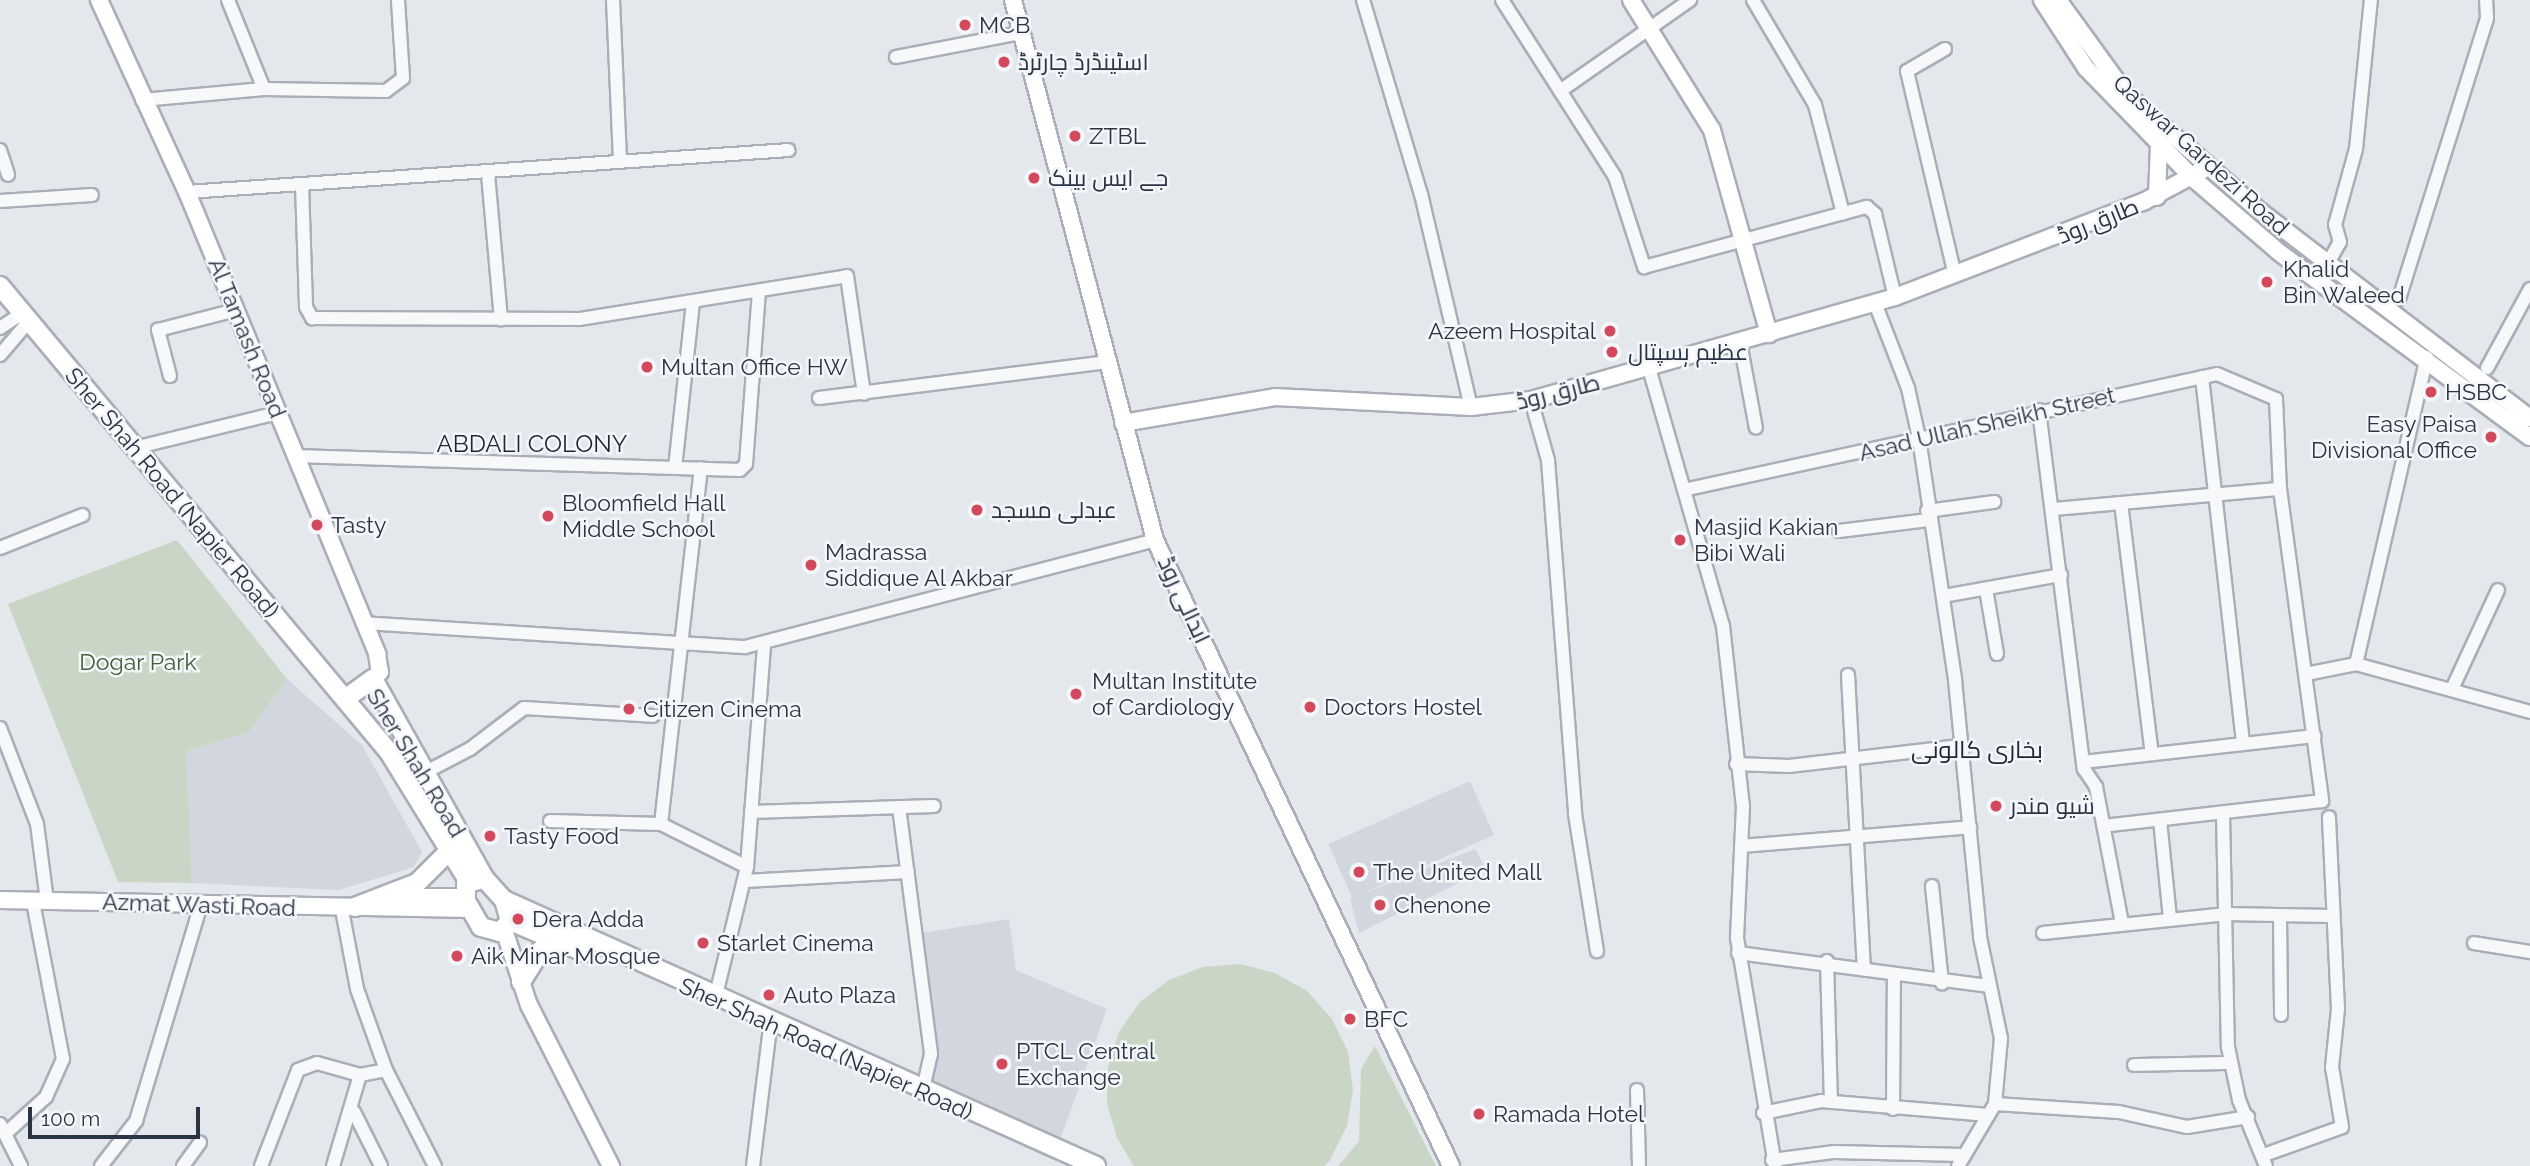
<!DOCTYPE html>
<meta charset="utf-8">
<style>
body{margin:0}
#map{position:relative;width:2530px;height:1166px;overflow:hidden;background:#e4e7ec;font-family:Raleway,Cairo,sans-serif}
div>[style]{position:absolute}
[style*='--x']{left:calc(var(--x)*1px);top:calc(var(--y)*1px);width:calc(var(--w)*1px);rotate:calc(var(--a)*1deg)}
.built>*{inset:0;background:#d2d6de;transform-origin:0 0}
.green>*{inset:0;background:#c9d6c5}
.roads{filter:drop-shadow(2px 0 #a9aeb7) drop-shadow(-2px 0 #a9aeb7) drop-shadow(0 2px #a9aeb7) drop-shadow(0 -2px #a9aeb7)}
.street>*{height:12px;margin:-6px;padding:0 6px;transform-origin:6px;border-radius:6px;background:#f7f8fa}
.secondary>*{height:16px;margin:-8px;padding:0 8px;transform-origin:8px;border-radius:8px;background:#fff}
.primary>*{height:18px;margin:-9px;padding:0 9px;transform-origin:9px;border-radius:9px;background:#fff}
.dots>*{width:19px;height:19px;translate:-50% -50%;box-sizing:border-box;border:4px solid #f4f6f9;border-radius:50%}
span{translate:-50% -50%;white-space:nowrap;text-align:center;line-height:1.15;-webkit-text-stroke:5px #f4f6f9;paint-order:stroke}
.poi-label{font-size:23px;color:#2b3445}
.left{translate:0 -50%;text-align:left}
.right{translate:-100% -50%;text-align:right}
.street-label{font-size:23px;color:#2b3445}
.park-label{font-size:23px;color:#3f6138}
.neighbourhood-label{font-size:24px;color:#1d2536}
.scale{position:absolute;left:28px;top:1107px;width:172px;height:32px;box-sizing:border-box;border:4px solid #2b3445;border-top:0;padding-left:9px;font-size:21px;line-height:24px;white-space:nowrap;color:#2b3445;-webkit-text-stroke:5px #f4f6f9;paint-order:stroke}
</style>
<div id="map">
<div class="built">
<div style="clip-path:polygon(287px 679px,362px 745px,422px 852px,414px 867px,339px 890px,192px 883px,186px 751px,249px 732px)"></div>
<div style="left:1470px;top:781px;width:59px;height:155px;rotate:66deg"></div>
<div style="clip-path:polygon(1475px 849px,1486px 869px,1359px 933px,1350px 899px)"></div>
<div style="clip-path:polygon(1009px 919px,1016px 970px,1107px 1009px,1053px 1160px,919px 1098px,931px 1054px,916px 934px)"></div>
</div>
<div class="green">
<div style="clip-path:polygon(177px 540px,287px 679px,249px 732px,186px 751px,192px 883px,118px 882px,8px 604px)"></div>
<div style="clip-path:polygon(1240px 964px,1275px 973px,1307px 991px,1332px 1019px,1348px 1052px,1353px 1090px,1347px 1126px,1330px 1160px,1324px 1166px,1134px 1166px,1117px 1138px,1107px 1103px,1108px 1067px,1119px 1032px,1140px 1002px,1169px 980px,1203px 967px)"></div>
<div style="clip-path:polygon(1375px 1046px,1436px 1166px,1338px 1166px,1359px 1141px,1361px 1069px)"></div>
</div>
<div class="roads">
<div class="street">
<div style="--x:228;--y:0;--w:96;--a:68"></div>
<div style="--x:613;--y:0;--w:162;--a:87.5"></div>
<div style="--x:1363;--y:0;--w:202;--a:73.4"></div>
<div style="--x:1421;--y:194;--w:219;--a:76.8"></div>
<div style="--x:1502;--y:0;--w:210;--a:57.4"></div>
<div style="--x:1615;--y:177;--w:95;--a:72.1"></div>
<div style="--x:1644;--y:267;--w:231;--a:-15.1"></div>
<div style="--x:1867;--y:207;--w:11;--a:41"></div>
<div style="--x:1875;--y:214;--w:85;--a:76.5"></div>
<div style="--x:1753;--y:0;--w:122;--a:59.4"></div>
<div style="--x:1815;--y:105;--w:112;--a:75.5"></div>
<div style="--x:1945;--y:49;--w:44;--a:149.9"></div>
<div style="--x:1907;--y:71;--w:210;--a:76.8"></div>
<div style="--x:896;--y:57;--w:127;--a:-10.9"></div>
<div style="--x:1560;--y:91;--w:159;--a:-35"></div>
<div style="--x:142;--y:100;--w:122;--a:-5.2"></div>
<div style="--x:264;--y:89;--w:122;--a:0.9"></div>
<div style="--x:386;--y:91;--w:21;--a:-37"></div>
<div style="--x:403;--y:78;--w:78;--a:-93.7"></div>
<div style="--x:0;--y:150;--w:26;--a:72"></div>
<div style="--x:488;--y:174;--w:146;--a:84.9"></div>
<div style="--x:302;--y:185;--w:122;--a:88.1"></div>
<div style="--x:306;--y:307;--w:13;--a:61"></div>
<div style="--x:312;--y:318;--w:268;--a:0.2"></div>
<div style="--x:580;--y:319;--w:270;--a:-9.1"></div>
<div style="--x:847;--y:276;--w:119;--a:81.8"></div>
<div style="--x:187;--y:192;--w:603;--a:-3.99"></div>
<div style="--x:0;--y:201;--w:92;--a:-3.7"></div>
<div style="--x:2327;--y:265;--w:26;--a:-61"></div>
<div style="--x:2340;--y:242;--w:18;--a:-106"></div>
<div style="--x:2335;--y:225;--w:79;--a:-74.6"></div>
<div style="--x:2356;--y:149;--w:150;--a:-84.3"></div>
<div style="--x:2399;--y:299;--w:294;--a:-72.6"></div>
<div style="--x:2487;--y:18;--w:18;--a:-93"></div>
<div style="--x:1875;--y:303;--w:91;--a:68.8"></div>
<div style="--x:1908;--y:388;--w:51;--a:77.6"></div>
<div style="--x:1919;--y:438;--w:245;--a:81.5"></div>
<div style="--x:1955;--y:680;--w:258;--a:84.4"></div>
<div style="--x:1980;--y:937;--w:103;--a:78.3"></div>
<div style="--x:2001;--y:1038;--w:66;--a:95.2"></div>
<div style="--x:1995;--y:1104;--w:72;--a:120.8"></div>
<div style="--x:0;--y:328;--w:27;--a:-34"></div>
<div style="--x:1740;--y:342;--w:87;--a:79.5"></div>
<div style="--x:0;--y:355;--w:45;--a:-49.5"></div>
<div style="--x:1649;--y:368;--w:268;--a:74"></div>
<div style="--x:1723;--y:626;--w:181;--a:83.7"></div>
<div style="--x:1743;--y:806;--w:132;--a:92.6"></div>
<div style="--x:1737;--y:938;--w:231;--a:80.5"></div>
<div style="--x:2487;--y:368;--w:90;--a:-61.4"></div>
<div style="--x:170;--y:376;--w:48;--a:-104.6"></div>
<div style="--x:158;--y:330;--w:81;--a:-14.4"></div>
<div style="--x:2202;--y:377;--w:369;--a:83.6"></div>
<div style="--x:819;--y:398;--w:289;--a:-7.1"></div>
<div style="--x:1531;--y:400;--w:62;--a:74.2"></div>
<div style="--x:1548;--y:460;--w:355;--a:85.6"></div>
<div style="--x:1575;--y:814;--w:139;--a:80.9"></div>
<div style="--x:2039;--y:410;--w:362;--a:82.9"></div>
<div style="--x:2084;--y:769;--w:22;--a:56"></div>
<div style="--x:2096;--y:787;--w:138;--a:79.2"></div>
<div style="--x:134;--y:448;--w:148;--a:-13.7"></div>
<div style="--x:295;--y:456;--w:445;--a:1.8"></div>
<div style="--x:740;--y:470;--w:8;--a:-45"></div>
<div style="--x:746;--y:464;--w:174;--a:-85.7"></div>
<div style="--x:675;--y:468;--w:167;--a:-83.8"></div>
<div style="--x:1688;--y:489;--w:541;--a:-12.26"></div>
<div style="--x:2217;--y:374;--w:64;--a:23"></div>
<div style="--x:2276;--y:399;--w:90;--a:87.5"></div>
<div style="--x:2280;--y:489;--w:315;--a:82.3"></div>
<div style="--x:2322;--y:801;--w:220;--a:173.5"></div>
<div style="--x:2121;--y:503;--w:253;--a:83"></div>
<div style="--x:2054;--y:509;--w:227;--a:-5.1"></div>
<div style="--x:1927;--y:511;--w:68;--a:-7.7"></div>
<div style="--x:1839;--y:531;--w:90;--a:-7"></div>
<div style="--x:0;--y:548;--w:89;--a:-21.7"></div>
<div style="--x:1986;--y:589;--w:66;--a:80.4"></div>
<div style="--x:1943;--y:596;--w:120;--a:-10.1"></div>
<div style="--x:363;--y:623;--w:383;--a:3.6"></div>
<div style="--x:745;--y:647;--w:424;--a:-14.6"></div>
<div style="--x:2356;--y:664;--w:315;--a:-77"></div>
<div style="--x:2306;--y:674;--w:51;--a:-11.3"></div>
<div style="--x:2356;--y:664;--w:180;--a:15.4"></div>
<div style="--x:1848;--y:675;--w:295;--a:86.9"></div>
<div style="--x:2452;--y:689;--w:109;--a:-65.1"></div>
<div style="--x:0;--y:728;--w:103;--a:68.9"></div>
<div style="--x:37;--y:824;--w:78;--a:82.6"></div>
<div style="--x:2083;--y:762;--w:233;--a:-6.4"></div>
<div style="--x:1736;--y:764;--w:53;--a:2.2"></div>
<div style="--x:1789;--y:766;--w:172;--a:-6.7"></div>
<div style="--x:424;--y:773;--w:52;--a:-27.6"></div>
<div style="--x:470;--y:749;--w:68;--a:-37.2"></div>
<div style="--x:524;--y:708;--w:129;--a:3.5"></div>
<div style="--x:899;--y:807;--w:249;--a:82.6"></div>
<div style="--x:931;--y:1054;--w:40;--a:103"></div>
<div style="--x:751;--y:812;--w:183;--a:-1.9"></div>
<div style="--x:2223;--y:814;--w:233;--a:88.8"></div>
<div style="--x:2228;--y:1047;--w:54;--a:78.3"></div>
<div style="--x:2239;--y:1100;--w:71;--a:67.8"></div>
<div style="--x:2160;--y:820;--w:99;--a:84.2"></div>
<div style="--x:550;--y:821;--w:111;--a:1.5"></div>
<div style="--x:661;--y:824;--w:96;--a:26.6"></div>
<div style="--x:661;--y:824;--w:358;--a:-83.6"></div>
<div style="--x:1741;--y:846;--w:230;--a:-4.7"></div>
<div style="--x:745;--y:881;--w:163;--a:-3.2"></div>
<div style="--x:1932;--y:886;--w:98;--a:84.1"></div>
<div style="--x:342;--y:910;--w:80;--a:79.2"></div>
<div style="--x:357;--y:989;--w:86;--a:70.3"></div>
<div style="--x:386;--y:1070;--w:108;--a:63"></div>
<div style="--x:2280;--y:915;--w:100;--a:89.4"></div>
<div style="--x:2043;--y:933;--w:185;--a:-5.9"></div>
<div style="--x:2227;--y:914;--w:103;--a:1.1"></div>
<div style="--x:2474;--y:943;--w:57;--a:9.1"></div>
<div style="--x:1738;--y:953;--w:252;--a:7.5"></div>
<div style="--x:1827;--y:961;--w:141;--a:88.4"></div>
<div style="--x:715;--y:999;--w:136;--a:-76.4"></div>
<div style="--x:747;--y:867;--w:224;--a:-85.6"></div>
<div style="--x:2134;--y:1065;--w:97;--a:-1.2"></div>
<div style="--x:1637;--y:1090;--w:76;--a:88.5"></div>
<div style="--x:1995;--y:1104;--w:124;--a:3.7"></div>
<div style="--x:2119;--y:1112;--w:70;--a:12.4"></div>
<div style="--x:2187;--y:1127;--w:62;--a:-9.3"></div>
<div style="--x:1893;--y:1109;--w:132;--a:-89.6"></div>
<div style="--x:354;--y:1112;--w:60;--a:63.4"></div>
<div style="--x:1763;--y:1113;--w:59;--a:-11.7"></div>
<div style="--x:1821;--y:1101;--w:168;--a:4.8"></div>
<div style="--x:0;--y:1124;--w:47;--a:63.4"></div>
<div style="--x:5;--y:1134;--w:55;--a:-42.1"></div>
<div style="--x:46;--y:1097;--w:42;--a:-65.9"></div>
<div style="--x:63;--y:1059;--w:161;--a:-100.8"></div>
<div style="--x:2264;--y:1155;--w:83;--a:-19.7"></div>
<div style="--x:2342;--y:1127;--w:61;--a:-99.5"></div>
<div style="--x:2332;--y:1067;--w:58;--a:-84.1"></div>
<div style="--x:2338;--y:1009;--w:192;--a:-92.7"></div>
<div style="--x:1772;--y:1160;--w:63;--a:-7.4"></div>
<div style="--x:1834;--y:1152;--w:129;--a:1.3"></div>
<div style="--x:101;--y:1166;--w:57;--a:-52.1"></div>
<div style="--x:136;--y:1121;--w:226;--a:-73.3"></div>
<div style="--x:183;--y:1166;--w:29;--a:-54"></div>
<div style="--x:261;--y:1166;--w:103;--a:-68.9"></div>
<div style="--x:298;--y:1070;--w:20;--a:-20"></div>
<div style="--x:317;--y:1063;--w:45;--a:15.6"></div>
<div style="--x:360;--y:1075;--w:26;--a:-11"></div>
<div style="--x:333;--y:1166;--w:95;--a:-73.5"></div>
<div style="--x:753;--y:1166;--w:132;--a:-83"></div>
</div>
<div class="secondary">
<div style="--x:99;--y:0;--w:211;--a:65.4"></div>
<div style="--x:187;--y:192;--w:500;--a:67.6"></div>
<div style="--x:377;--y:654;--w:18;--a:81"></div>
<div style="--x:380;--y:672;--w:10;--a:135"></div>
<div style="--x:1013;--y:0;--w:558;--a:75.27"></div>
<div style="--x:1155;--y:540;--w:692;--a:64.69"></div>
<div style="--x:1631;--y:0;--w:153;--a:58.1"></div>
<div style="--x:1712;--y:130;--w:212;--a:74.4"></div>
<div style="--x:2042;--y:0;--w:81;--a:57.1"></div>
<div style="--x:2086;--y:68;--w:156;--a:45.8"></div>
<div style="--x:2195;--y:180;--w:112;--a:40.7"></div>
<div style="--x:2280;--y:253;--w:310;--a:36.4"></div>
<div style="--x:2058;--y:0;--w:116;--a:54.1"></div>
<div style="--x:2126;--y:94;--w:173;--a:41.2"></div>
<div style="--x:2256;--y:208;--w:345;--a:37.5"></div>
<div style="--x:2157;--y:197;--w:52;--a:-87.8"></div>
<div style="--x:1123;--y:423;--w:154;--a:-9.7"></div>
<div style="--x:1275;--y:397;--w:196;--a:2.9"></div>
<div style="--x:1471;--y:407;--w:60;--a:-6.7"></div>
<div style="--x:1531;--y:400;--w:378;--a:-15.8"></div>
<div style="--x:1895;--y:297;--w:266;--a:-21"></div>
<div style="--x:2143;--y:202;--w:74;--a:-28.3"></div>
<div style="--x:0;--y:900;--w:470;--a:1.1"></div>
<div style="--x:398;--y:904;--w:12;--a:-35"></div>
<div style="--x:408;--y:897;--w:57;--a:0"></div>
<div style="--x:504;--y:930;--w:79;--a:71.6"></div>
<div style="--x:529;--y:1005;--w:181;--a:63"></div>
</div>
<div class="primary">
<div style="--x:0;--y:286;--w:607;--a:50.15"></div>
<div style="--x:389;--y:752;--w:153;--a:58.4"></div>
<div style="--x:345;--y:699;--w:34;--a:-36"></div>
<div style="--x:373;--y:679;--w:228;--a:60.8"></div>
<div style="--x:484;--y:878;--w:30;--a:48"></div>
<div style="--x:504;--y:900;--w:22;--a:74"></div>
<div style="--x:510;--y:921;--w:15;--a:132"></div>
<div style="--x:500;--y:932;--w:20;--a:-165"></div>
<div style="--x:481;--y:927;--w:30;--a:-120"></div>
<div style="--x:466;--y:901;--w:17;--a:-90"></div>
<div style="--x:466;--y:884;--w:19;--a:-18"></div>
<div style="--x:504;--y:900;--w:649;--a:24.2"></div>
<div style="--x:355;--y:907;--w:66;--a:-21.2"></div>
<div style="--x:417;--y:883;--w:47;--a:-45"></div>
<div style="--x:510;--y:921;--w:80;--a:22.7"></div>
<div style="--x:521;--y:982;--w:38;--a:-58"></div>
<div style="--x:541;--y:950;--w:26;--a:-13"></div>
</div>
</div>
<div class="dots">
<div style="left:965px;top:25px;background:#d1495b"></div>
<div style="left:1004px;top:62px;background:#d1495b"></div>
<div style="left:1075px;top:136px;background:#d1495b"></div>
<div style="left:1034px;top:178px;background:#d1495b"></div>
<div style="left:2267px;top:282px;background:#d1495b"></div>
<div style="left:1610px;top:331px;background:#d1495b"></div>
<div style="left:1612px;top:352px;background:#d1495b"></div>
<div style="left:647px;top:367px;background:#d1495b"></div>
<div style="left:2431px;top:392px;background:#d1495b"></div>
<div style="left:2491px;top:437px;background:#d1495b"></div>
<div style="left:977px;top:510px;background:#d1495b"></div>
<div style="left:548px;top:516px;background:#d1495b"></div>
<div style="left:317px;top:525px;background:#d1495b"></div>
<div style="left:1680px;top:540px;background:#d1495b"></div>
<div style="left:811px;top:565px;background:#d1495b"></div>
<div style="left:1076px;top:694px;background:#d1495b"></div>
<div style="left:1310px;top:707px;background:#d1495b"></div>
<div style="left:629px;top:709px;background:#d1495b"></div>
<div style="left:1996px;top:806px;background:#d1495b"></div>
<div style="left:490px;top:836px;background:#d1495b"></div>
<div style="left:1359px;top:872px;background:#d1495b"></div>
<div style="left:1380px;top:905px;background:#d1495b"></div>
<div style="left:518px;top:919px;background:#d1495b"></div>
<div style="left:703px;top:943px;background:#d1495b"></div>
<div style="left:457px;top:956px;background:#d1495b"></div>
<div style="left:769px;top:995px;background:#d1495b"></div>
<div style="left:1350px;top:1019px;background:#d1495b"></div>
<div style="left:1002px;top:1064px;background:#d1495b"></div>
<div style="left:1479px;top:1114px;background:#d1495b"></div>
</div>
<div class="poi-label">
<span class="left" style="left:979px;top:25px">MCB</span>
<span class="left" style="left:1018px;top:62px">اسٹینڈرڈ چارٹرڈ</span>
<span class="left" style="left:1089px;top:136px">ZTBL</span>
<span class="left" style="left:1048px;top:178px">جے ایس بینک</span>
<span class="left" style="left:2283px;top:282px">Khalid<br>Bin Waleed</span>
<span class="right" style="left:1596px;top:331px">Azeem Hospital</span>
<span class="left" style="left:1628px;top:352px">عظیم ہسپتال</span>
<span class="left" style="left:661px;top:367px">Multan Office HW</span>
<span class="left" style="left:2445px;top:392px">HSBC</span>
<span class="right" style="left:2477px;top:437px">Easy Paisa<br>Divisional Office</span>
<span class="left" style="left:562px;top:516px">Bloomfield Hall<br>Middle School</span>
<span class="left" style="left:991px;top:510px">عبدلی مسجد</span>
<span class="left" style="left:331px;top:525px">Tasty</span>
<span class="left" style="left:1694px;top:540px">Masjid Kakian<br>Bibi Wali</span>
<span class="left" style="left:825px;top:565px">Madrassa<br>Siddique Al Akbar</span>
<span class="left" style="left:1092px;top:694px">Multan Institute<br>of Cardiology</span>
<span class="left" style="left:1324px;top:707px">Doctors Hostel</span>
<span class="left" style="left:643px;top:709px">Citizen Cinema</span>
<span class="left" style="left:2010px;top:806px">شیو مندر</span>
<span class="left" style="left:504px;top:836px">Tasty Food</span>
<span class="left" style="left:1373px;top:872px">The United Mall</span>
<span class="left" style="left:1394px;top:905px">Chenone</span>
<span class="left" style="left:532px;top:919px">Dera Adda</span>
<span class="left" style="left:717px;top:943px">Starlet Cinema</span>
<span class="left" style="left:471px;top:956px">Aik Minar Mosque</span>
<span class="left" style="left:783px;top:995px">Auto Plaza</span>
<span class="left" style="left:1364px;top:1019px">BFC</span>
<span class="left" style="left:1016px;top:1064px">PTCL Central<br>Exchange</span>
<span class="left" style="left:1493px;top:1114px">Ramada Hotel</span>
</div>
<div class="street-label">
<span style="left:2201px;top:155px;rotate:42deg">Qaswar Gardezi Road</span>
<span style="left:2098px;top:221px;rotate:-22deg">طارق روڈ</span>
<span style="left:247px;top:338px;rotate:68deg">Al Tamash Road</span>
<span style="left:1558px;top:392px;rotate:-14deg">طارق روڈ</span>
<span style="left:1987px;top:424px;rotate:-13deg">Asad Ullah Sheikh Street</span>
<span style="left:172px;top:493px;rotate:50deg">Sher Shah Road (Napier Road)</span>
<span style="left:1184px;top:600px;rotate:65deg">ابدالی روڈ</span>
<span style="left:416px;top:763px;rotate:59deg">Sher Shah Road</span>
<span style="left:199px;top:905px;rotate:2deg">Azmat Wasti Road</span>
<span style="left:826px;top:1049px;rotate:24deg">Sher Shah Road (Napier Road)</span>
</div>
<div class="park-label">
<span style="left:138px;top:662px">Dogar Park</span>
</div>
<div class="neighbourhood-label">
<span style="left:532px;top:444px">ABDALI COLONY</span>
<span style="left:1977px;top:750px">بخاری کالونی</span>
</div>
<div class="scale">100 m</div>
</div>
